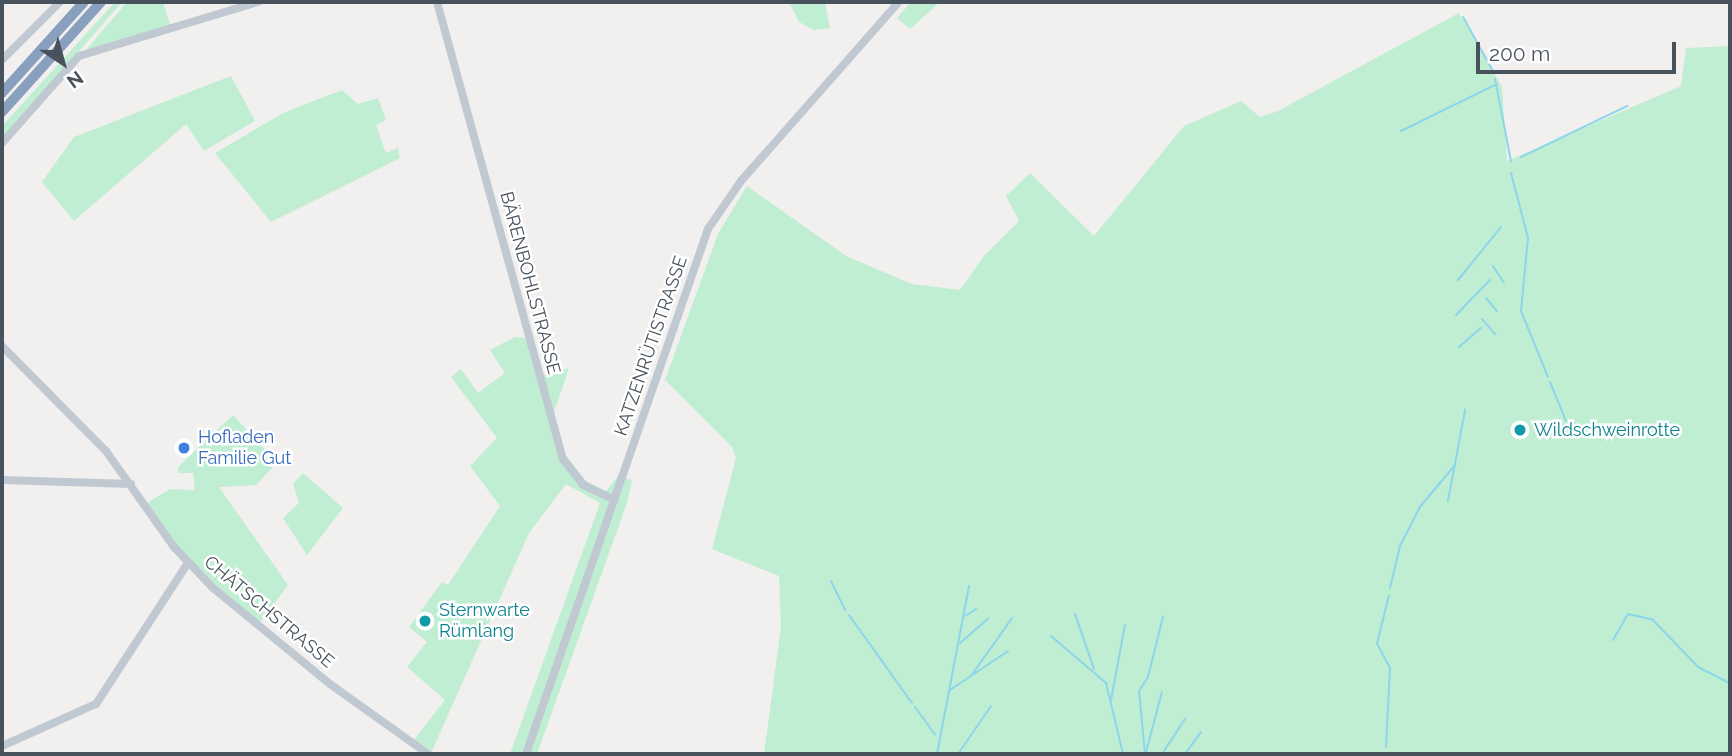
<!DOCTYPE html>
<meta charset="utf-8">
<style>
body{margin:0}
#map{position:relative;width:1732px;height:756px;overflow:hidden;background:#f2efef;font-family:Raleway,sans-serif}
div>[style]{position:absolute}
[style*='--x']{left:calc(var(--x)*1px);top:calc(var(--y)*1px);width:calc(var(--w)*1px);rotate:calc(var(--a)*1deg)}
.green>*{inset:0;background:#bfeed2}
.stream>*{height:2px;margin:-1px;padding:0 1px;transform-origin:1px;border-radius:1px;background:#8cd5eb}
.minor>*{height:8px;margin:-4px;padding:0 4px;transform-origin:4px;border-radius:4px;background:#c0c9d1}
.highway>*{height:10px;margin:-5px;padding:0 5px;transform-origin:5px;border-radius:5px;background:#88a0bd}
.dots>*{width:19px;height:19px;translate:-50% -50%;box-sizing:border-box;border:4px solid #fff;border-radius:50%}
span{translate:-50% -50%;white-space:nowrap;text-align:center;line-height:1.15;-webkit-text-stroke:5px #fff;paint-order:stroke}
.street-label{font-size:18px;color:#48525c}
.culture-label{font-size:18px;color:#0d838f}
.left{translate:0 -50%;text-align:left}
.shop-label{font-size:18px;color:#366cbe}
.frame{position:absolute;inset:0;border:4px solid #48525c;pointer-events:none}
.north{position:absolute;left:28px;top:28px;width:70px;height:70px;-webkit-text-stroke:5px #fff;paint-order:stroke;rotate:144deg;font-size:19px;font-weight:700;line-height:28px;text-align:center;color:#48525c}
.north::after{content:'';display:block;margin:auto;width:24px;height:32px;background:#48525c;clip-path:polygon(50% 0,100% 100%,50% 72%,0 100%)}
.scale{position:absolute;left:1476px;top:42px;width:200px;height:32px;box-sizing:border-box;border:4px solid #48525c;border-top:0;padding-left:9px;font-size:21px;line-height:24px;white-space:nowrap;color:#48525c;-webkit-text-stroke:5px #fff;paint-order:stroke}
</style>
<div id="map">
<div class="green">
<div style="clip-path:polygon(115px 2px,122px 2px,2px 140px,2px 126px)"></div>
<div style="clip-path:polygon(127px 2px,163px 2px,171px 27px,86px 50px)"></div>
<div style="clip-path:polygon(789px 2px,825px 2px,830px 28px,814px 30px,799px 22px)"></div>
<div style="clip-path:polygon(911px 2px,940px 2px,910px 29px,897px 18px)"></div>
<div style="clip-path:polygon(1459px 13px,1502px 87px,1507px 161px,1681px 86px,1686px 48px,1730px 46px,1730px 754px,764px 754px,781px 627px,779px 576px,712px 549px,736px 458px,732px 447px,665px 380px,718px 234px,747px 186px,846px 256px,912px 284px,960px 290px,984px 256px,1019px 221px,1006px 196px,1030px 173px,1094px 236px,1184px 126px,1241px 101px,1260px 117px,1278px 111px)"></div>
<div style="clip-path:polygon(231px 76px,255px 121px,204px 151px,186px 124px,74px 221px,42px 182px,74px 137px)"></div>
<div style="clip-path:polygon(342px 90px,358px 104px,378px 98px,386px 120px,376px 125px,386px 153px,398px 148px,400px 158px,271px 222px,215px 153px,283px 113px)"></div>
<div style="clip-path:polygon(515px 337px,526px 338px,537px 377px,569px 368px,553px 415px,565px 454px,586px 481px,606px 491px,618px 476px,632px 480px,627px 503px,537px 754px,510px 754px,600px 503px,566px 484px,529px 533px,431px 753px,413px 741px,445px 700px,407px 667px,427px 642px,409px 627px,442px 582px,448px 585px,500px 506px,470px 466px,497px 438px,451px 377px,461px 369px,478px 393px,505px 373px,490px 350px)"></div>
<div style="clip-path:polygon(233px 415px,277px 463px,256px 485px,219px 487px,288px 585px,259px 624px,189px 561px,147px 503px,170px 489px,195px 490px,193px 473px,178px 473px,178px 467px)"></div>
<div style="clip-path:polygon(303px 473px,343px 508px,307px 555px,283px 518px,299px 503px,293px 484px)"></div>
</div>
<div class="stream">
<div style="--x:1463;--y:17;--w:62;--a:60.9"></div>
<div style="--x:1495;--y:79;--w:84;--a:79"></div>
<div style="--x:1401;--y:131;--w:107;--a:-26.1"></div>
<div style="--x:1521;--y:157;--w:118;--a:-25.7"></div>
<div style="--x:1511;--y:173;--w:67;--a:75.3"></div>
<div style="--x:1528;--y:238;--w:73;--a:95.5"></div>
<div style="--x:1521;--y:311;--w:71;--a:67.8"></div>
<div style="--x:1493;--y:266;--w:20;--a:57"></div>
<div style="--x:1458;--y:280;--w:68;--a:-50.9"></div>
<div style="--x:1486;--y:298;--w:17;--a:50"></div>
<div style="--x:1456;--y:315;--w:49;--a:-45.8"></div>
<div style="--x:1482;--y:319;--w:20;--a:49"></div>
<div style="--x:1459;--y:347;--w:29;--a:-41"></div>
<div style="--x:1550;--y:382;--w:42;--a:67.7"></div>
<div style="--x:1448;--y:501;--w:93;--a:-79.4"></div>
<div style="--x:831;--y:581;--w:32;--a:64"></div>
<div style="--x:1390;--y:588;--w:43;--a:-76.6"></div>
<div style="--x:1400;--y:546;--w:44;--a:-62.9"></div>
<div style="--x:1420;--y:507;--w:55;--a:-50.2"></div>
<div style="--x:1075;--y:614;--w:58;--a:70.9"></div>
<div style="--x:849;--y:615;--w:108;--a:54.4"></div>
<div style="--x:965;--y:616;--w:13;--a:-32"></div>
<div style="--x:1051;--y:636;--w:72;--a:40.5"></div>
<div style="--x:1106;--y:683;--w:73;--a:76.5"></div>
<div style="--x:1613;--y:640;--w:30;--a:-60"></div>
<div style="--x:1628;--y:614;--w:26;--a:13"></div>
<div style="--x:1653;--y:620;--w:65;--a:46.2"></div>
<div style="--x:1698;--y:667;--w:36;--a:27"></div>
<div style="--x:960;--y:643;--w:37;--a:-41"></div>
<div style="--x:971;--y:676;--w:71;--a:-54.7"></div>
<div style="--x:950;--y:690;--w:70;--a:-33.9"></div>
<div style="--x:1111;--y:700;--w:76;--a:-79.4"></div>
<div style="--x:915;--y:707;--w:34;--a:54"></div>
<div style="--x:1386;--y:747;--w:79;--a:-87.1"></div>
<div style="--x:1390;--y:668;--w:27;--a:-118"></div>
<div style="--x:1377;--y:644;--w:50;--a:-76.2"></div>
<div style="--x:1146;--y:752;--w:62;--a:-75.1"></div>
<div style="--x:937;--y:754;--w:171;--a:-79.2"></div>
<div style="--x:958;--y:754;--w:58;--a:-55.5"></div>
<div style="--x:1145;--y:754;--w:63;--a:-95.4"></div>
<div style="--x:1139;--y:691;--w:17;--a:-57"></div>
<div style="--x:1148;--y:677;--w:62;--a:-76"></div>
<div style="--x:1162;--y:754;--w:42;--a:-56.7"></div>
<div style="--x:1185;--y:754;--w:27;--a:-54"></div>
<div style="--x:1197;--y:754;--w:1;--a:-90"></div>
</div>
<div class="minor">
<div style="--x:437;--y:2;--w:474;--a:74.6"></div>
<div style="--x:563;--y:459;--w:33;--a:52"></div>
<div style="--x:583;--y:485;--w:35;--a:25"></div>
<div style="--x:2;--y:60;--w:82;--a:-45"></div>
<div style="--x:2;--y:143;--w:116;--a:-48.5"></div>
<div style="--x:79;--y:56;--w:187;--a:-16.8"></div>
<div style="--x:2;--y:346;--w:148;--a:45.3"></div>
<div style="--x:106;--y:451;--w:118;--a:54.7"></div>
<div style="--x:174;--y:547;--w:57;--a:46.4"></div>
<div style="--x:213;--y:588;--w:151;--a:39.4"></div>
<div style="--x:330;--y:684;--w:120;--a:35.5"></div>
<div style="--x:2;--y:480;--w:129;--a:1.8"></div>
<div style="--x:2;--y:746;--w:103;--a:-24.1"></div>
<div style="--x:96;--y:704;--w:168;--a:-56.9"></div>
<div style="--x:526;--y:754;--w:556;--a:-70.88"></div>
<div style="--x:708;--y:229;--w:58;--a:-55.5"></div>
<div style="--x:741;--y:181;--w:239;--a:-48.6"></div>
</div>
<div class="highway">
<div style="--x:2;--y:93;--w:122;--a:-48"></div>
<div style="--x:2;--y:112;--w:148;--a:-48"></div>
</div>
<div class="dots">
<div style="left:1520px;top:430px;background:#0f9aa8"></div>
<div style="left:184px;top:448px;background:#3f7fe0"></div>
<div style="left:425px;top:621px;background:#0f9aa8"></div>
</div>
<div class="street-label">
<span style="left:530px;top:283px;rotate:75deg">BÄRENBOHLSTRASSE</span>
<span style="left:651px;top:346px;rotate:-71deg">KATZENRÜTISTRASSE</span>
<span style="left:269px;top:612px;rotate:40deg">CHÄTSCHSTRASSE</span>
</div>
<div class="culture-label">
<span class="left" style="left:1534px;top:430px">Wildschweinrotte</span>
<span class="left" style="left:439px;top:621px">Sternwarte<br>Rümlang</span>
</div>
<div class="shop-label">
<span class="left" style="left:198px;top:448px">Hofladen<br>Familie Gut</span>
</div>
<div class="frame"></div>
<div class="north">N</div>
<div class="scale">200 m</div>
</div>
